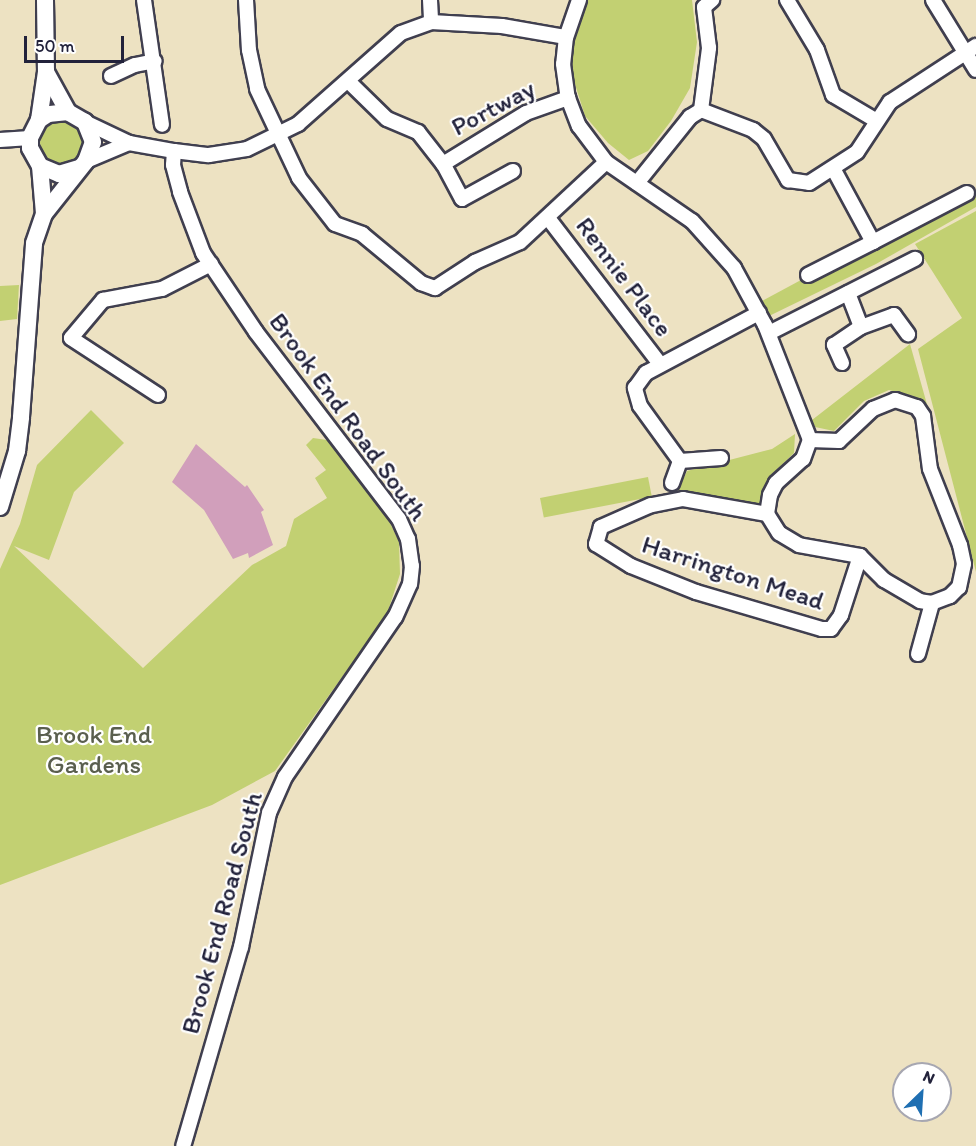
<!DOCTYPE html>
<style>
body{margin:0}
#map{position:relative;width:976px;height:1146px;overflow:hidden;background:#ede2c2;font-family:Itim,sans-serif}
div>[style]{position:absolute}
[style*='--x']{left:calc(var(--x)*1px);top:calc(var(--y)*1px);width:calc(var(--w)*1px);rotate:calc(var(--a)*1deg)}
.green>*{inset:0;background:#c2d072;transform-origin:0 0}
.round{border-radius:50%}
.building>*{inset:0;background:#d19fbb}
.roads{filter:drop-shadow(2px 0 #403f4f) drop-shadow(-2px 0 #403f4f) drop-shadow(0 2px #403f4f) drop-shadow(0 -2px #403f4f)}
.minor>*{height:14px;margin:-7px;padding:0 7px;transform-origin:7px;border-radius:7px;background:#fff}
.tertiary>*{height:16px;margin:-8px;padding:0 8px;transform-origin:8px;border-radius:8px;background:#fff}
span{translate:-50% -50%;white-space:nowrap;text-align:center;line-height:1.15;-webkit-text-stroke:4.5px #fff;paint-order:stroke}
.street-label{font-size:26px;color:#22223b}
.park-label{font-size:26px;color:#5a5f4e}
.north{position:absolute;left:892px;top:1062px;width:60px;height:60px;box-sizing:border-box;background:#fff;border:2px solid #a7a7b1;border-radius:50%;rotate:25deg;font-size:16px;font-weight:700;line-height:24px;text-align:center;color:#22223b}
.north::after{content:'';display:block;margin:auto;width:21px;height:27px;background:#1f6fb2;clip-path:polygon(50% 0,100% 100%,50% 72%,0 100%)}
.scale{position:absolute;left:24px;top:36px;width:100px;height:27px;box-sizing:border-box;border:3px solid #22223b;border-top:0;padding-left:8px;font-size:18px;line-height:21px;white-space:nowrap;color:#22223b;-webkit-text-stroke:4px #fff;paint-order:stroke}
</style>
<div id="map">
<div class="green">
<div style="clip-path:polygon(584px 0,692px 0,697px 42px,690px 88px,671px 121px,648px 151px,629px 160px,608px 143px,585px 116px,574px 81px,570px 53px)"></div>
<div class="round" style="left:40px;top:122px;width:42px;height:42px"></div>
<div style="clip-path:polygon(976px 192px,976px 207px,876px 264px,769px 316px,762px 301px,905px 224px)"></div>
<div style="clip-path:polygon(976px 211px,976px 572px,918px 349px,962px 318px,915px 244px)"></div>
<div style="clip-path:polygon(19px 285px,17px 319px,0 321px,0 286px)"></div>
<div style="clip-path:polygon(910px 344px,928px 408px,913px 396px,889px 390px,864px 401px,834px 431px,815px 427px,812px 420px)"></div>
<div style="clip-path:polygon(91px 410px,124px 443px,74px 492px,49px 560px,14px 546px,143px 668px,252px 565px,286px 546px,294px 519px,327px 498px,315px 478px,326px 470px,306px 445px,313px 438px,327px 440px,336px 448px,385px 512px,399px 542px,400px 574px,387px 614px,275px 771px,212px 805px,0 885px,0 569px,20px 524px,37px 465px)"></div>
<div style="clip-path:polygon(795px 434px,794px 453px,771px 475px,759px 507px,675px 496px,687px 471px,772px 449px)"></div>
<div style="left:648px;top:477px;width:20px;height:110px;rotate:79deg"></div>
</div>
<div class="building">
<div style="clip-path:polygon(196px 444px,245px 487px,247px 485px,264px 510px,261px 512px,273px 545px,249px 558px,248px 553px,233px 559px,204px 510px,172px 482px)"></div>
</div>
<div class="roads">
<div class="minor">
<div style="--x:144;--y:0;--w:126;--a:81.8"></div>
<div style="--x:246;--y:0;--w:50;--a:86.6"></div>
<div style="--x:249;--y:50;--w:40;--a:78"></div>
<div style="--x:257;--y:89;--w:98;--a:64.7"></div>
<div style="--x:299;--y:178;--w:58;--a:52"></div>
<div style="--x:335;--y:224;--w:29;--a:20"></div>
<div style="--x:362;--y:234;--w:77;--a:39.7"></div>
<div style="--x:421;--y:283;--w:15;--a:20"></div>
<div style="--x:435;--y:288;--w:48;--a:-33"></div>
<div style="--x:475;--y:262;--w:49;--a:-24"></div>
<div style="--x:520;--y:242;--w:117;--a:-42.9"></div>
<div style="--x:430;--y:0;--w:22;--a:87"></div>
<div style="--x:579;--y:0;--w:39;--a:109"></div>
<div style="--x:566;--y:37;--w:27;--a:96"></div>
<div style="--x:563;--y:64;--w:34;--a:82"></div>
<div style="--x:568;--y:98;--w:30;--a:69"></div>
<div style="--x:579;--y:126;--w:45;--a:53.1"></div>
<div style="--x:606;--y:162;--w:104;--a:34.5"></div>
<div style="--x:692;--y:221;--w:63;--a:48.2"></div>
<div style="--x:734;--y:268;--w:65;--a:61.5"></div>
<div style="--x:765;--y:325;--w:123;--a:68.6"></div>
<div style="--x:810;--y:440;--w:29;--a:2"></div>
<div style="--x:839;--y:441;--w:47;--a:-43.3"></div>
<div style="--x:873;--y:409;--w:24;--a:-22"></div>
<div style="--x:895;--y:400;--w:23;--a:18"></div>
<div style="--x:917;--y:407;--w:11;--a:56"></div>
<div style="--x:923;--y:416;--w:53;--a:82.5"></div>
<div style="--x:930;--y:469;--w:82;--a:68.5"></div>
<div style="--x:960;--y:545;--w:19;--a:78"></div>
<div style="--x:964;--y:564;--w:24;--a:102"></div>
<div style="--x:959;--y:587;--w:13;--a:135"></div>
<div style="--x:950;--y:596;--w:19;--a:159"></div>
<div style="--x:932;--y:603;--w:12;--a:-171"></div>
<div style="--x:920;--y:601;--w:42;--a:-149.7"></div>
<div style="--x:884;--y:580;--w:34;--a:-135"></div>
<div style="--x:860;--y:556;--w:62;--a:-169.8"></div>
<div style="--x:799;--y:545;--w:23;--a:-149"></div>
<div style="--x:779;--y:533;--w:22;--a:-122"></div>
<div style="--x:767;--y:514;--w:19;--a:-81"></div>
<div style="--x:770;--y:495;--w:13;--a:-63"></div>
<div style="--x:776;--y:483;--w:36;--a:-42"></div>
<div style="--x:803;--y:459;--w:20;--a:-70"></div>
<div style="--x:787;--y:0;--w:58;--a:59"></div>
<div style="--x:817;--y:50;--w:48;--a:70.4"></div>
<div style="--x:833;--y:95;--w:51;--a:30.6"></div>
<div style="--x:933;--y:0;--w:82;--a:58.4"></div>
<div style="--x:111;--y:76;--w:26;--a:-25"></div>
<div style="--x:135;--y:65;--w:20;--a:-11"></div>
<div style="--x:348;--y:81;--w:54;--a:44.3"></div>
<div style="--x:387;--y:119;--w:34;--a:23"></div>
<div style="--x:418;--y:132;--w:41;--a:52"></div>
<div style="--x:701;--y:110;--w:63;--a:-82.6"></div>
<div style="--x:709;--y:48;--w:41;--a:-97"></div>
<div style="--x:704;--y:7;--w:11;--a:-41"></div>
<div style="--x:85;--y:122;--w:49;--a:25.5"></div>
<div style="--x:129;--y:143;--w:46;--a:10.1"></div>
<div style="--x:174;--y:151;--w:35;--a:7"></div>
<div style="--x:209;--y:155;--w:38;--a:-9"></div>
<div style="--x:247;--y:149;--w:57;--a:-26.1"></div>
<div style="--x:298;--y:124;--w:137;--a:-41.5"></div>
<div style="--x:401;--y:33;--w:32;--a:-20"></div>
<div style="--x:431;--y:22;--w:71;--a:3.2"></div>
<div style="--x:502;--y:26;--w:65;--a:9.8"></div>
<div style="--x:0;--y:140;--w:30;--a:-4"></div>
<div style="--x:174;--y:151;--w:14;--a:94"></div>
<div style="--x:173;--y:165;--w:28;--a:75"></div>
<div style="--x:180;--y:192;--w:65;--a:69.3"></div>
<div style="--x:203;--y:253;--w:95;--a:56.1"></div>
<div style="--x:256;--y:332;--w:235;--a:52.6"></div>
<div style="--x:399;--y:519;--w:22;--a:66"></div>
<div style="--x:408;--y:539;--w:27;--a:82"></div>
<div style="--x:412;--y:566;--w:18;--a:96"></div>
<div style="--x:410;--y:584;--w:36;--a:114"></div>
<div style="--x:395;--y:617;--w:194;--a:124.5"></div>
<div style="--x:285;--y:777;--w:39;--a:114"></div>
<div style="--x:269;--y:813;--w:137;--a:101.8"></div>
<div style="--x:241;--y:947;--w:207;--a:106.2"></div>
<div style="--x:86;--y:161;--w:47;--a:-22.7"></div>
<div style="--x:834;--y:170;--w:82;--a:61.6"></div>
<div style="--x:873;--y:242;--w:106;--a:-27.5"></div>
<div style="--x:513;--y:171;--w:58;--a:151.2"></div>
<div style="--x:462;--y:199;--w:40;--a:-118"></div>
<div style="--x:443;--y:164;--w:97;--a:-31.6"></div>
<div style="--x:526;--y:113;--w:45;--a:-19.7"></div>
<div style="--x:637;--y:183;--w:85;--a:-51.2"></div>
<div style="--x:690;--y:117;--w:13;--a:-32"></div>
<div style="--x:701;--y:110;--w:56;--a:21"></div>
<div style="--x:753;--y:130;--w:14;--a:39"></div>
<div style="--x:764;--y:139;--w:48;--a:59.7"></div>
<div style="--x:788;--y:180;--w:21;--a:8"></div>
<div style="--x:809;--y:183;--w:57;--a:-32.9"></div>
<div style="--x:857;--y:152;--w:60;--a:-56.6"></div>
<div style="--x:890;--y:102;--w:103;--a:-33.1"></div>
<div style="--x:548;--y:218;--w:185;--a:52.5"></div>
<div style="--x:808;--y:275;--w:73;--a:-26.9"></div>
<div style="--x:848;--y:293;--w:36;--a:69"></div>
<div style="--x:861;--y:327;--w:35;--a:-20"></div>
<div style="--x:894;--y:315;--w:24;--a:54"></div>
<div style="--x:769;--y:333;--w:164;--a:-26.9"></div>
<div style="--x:842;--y:363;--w:20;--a:-114"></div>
<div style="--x:834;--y:345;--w:32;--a:-34"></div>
<div style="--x:158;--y:395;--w:104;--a:-146.8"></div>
<div style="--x:71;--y:338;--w:50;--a:-49.9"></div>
<div style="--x:103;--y:300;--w:60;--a:-10.6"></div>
<div style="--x:162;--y:289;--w:55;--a:-27"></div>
<div style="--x:721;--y:458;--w:41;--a:175.8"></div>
<div style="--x:680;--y:461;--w:68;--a:-126"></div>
<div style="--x:640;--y:406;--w:19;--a:-106"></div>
<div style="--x:635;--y:388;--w:19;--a:-54"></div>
<div style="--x:646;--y:373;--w:128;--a:-28"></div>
<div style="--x:672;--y:483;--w:23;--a:-70"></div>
<div style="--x:767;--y:514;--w:85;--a:-169.9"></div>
<div style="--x:683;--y:499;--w:33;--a:169"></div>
<div style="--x:651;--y:505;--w:55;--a:156.3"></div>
<div style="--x:601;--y:527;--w:18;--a:106"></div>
<div style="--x:596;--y:544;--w:41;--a:32.2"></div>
<div style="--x:631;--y:566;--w:70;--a:21.8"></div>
<div style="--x:696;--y:592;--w:131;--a:16.4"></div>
<div style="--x:822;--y:629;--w:9;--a:0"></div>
<div style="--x:831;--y:629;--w:17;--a:-54"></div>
<div style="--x:841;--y:615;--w:62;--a:-72.1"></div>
<div style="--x:918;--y:654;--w:53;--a:-74.6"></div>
</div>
<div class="tertiary">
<div style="--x:46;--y:72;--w:46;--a:61.2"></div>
<div style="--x:39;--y:120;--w:49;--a:-81.7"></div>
<div style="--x:46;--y:72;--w:72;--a:-90.8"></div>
<div style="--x:40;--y:166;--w:48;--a:85.2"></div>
<div style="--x:0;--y:507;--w:59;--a:-73.1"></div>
<div style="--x:17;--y:451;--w:34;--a:-83"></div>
<div style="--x:21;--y:417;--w:174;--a:-85.7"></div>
<div style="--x:34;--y:243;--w:31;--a:-71"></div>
<div style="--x:44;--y:214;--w:68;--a:-51.6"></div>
<div style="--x:86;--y:161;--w:20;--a:-70"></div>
<div style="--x:93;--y:142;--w:22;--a:-112"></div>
<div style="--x:85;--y:122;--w:20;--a:-150"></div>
<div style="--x:68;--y:112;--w:20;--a:174"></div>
<div style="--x:48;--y:114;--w:11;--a:146"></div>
<div style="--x:39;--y:120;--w:20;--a:117"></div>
<div style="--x:30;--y:138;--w:10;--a:90"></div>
<div style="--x:30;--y:148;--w:21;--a:61"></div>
<div style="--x:40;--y:166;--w:21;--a:23"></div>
<div style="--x:59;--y:174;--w:21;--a:-17"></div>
</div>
</div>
<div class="street-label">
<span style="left:493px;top:108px;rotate:-28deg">Portway</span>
<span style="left:624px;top:277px;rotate:53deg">Rennie Place</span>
<span style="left:348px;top:417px;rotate:54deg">Brook End Road South</span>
<span style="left:733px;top:573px;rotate:18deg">Harrington Mead</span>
<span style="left:222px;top:913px;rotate:-75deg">Brook End Road South</span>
</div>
<div class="park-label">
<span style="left:94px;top:750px">Brook End<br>Gardens</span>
</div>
<div class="north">N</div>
<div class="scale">50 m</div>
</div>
